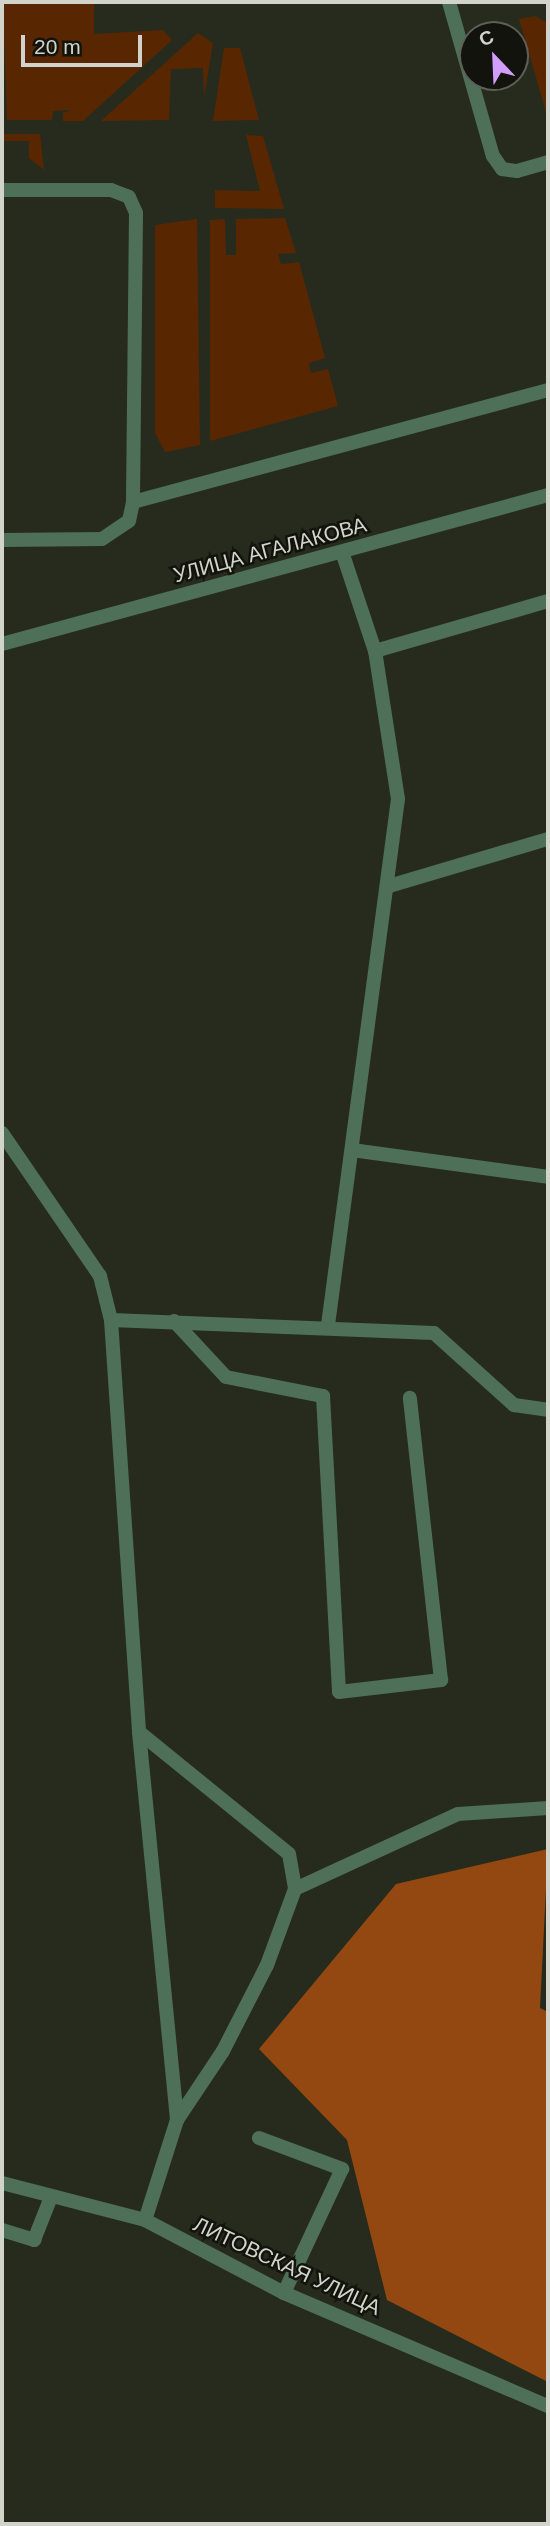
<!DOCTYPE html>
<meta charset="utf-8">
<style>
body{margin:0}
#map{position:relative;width:550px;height:2526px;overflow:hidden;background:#272b1d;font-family:Helvetica,sans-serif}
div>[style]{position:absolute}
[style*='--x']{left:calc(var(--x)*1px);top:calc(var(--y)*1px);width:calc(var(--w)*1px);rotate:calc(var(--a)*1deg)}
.green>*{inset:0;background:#582701}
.forest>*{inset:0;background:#924810}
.service>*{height:14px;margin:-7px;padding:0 7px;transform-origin:7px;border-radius:7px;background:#4e7059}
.minor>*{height:14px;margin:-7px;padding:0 7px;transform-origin:7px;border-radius:7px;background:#4e7059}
span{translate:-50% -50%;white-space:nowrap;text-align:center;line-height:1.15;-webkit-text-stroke:5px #11130c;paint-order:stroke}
.street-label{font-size:21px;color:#d2d4cb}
.frame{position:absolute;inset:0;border:4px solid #d2d4cb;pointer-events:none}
.north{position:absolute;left:459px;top:21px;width:70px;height:70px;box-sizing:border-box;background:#11130c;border:2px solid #5e6058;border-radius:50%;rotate:337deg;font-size:19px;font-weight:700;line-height:28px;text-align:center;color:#d2d4cb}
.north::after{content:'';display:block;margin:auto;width:24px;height:32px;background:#d29dfd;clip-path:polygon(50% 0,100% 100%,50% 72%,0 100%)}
.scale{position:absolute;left:21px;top:35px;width:121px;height:32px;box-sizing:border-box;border:4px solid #d2d4cb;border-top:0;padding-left:9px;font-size:21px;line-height:24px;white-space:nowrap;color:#d2d4cb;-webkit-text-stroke:5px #11130c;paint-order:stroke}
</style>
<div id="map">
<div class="green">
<div style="clip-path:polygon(3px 2px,94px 2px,94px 34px,163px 30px,172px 40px,83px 121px,63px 121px,63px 113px,72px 110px,53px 111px,52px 120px,7px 120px)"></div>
<div style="clip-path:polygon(535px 16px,548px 23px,548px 119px,519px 19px)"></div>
<div style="clip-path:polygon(198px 33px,213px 43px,204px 97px,203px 68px,171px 69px,169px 120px,101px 121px)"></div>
<div style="clip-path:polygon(224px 48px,240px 48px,259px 120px,213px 121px)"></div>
<div style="clip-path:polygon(2px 134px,40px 134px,44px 170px,29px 158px,29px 141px,2px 141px)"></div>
<div style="clip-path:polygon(246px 135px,263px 136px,284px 209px,215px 208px,215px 190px,260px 191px)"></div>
<div style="clip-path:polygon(285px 218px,296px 253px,278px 254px,281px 264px,299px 262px,325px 358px,309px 363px,311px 373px,328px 369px,338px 406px,210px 441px,210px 220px,225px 219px,226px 255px,236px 255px,236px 219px)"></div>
<div style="clip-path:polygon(197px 219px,200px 445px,165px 452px,155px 433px,155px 225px)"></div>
</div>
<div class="forest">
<div style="clip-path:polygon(548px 1849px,540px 2008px,548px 2012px,548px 2382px,387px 2300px,347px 2140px,259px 2049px,396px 1884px)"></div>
</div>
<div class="service">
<div style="--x:449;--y:2;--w:160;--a:74.1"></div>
<div style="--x:493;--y:156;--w:16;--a:55"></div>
<div style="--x:502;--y:169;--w:15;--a:8"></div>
<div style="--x:517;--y:171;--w:32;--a:-16"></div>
<div style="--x:2;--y:190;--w:109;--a:0"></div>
<div style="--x:111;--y:190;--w:19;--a:21"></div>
<div style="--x:129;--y:197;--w:17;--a:66"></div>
<div style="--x:136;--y:213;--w:289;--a:90.6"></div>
<div style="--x:2;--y:540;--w:100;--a:-0.6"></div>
<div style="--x:102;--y:539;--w:32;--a:-34"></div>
<div style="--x:129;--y:521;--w:19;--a:-78"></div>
<div style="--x:133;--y:502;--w:430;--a:-15.1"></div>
<div style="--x:375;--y:651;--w:180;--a:-16.1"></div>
<div style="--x:389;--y:886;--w:166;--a:-16.5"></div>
<div style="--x:2;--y:1133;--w:173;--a:55.6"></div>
<div style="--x:100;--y:1276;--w:45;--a:76"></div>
<div style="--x:111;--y:1320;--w:413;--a:86.1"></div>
<div style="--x:139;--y:1732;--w:390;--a:84.4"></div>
<div style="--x:177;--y:2120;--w:105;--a:107.7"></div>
<div style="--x:352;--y:1150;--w:198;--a:7.8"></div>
<div style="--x:111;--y:1320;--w:323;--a:2.3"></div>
<div style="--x:434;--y:1333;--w:108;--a:42"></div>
<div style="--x:514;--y:1405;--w:34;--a:8"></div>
<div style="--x:174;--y:1321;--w:76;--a:47.1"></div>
<div style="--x:226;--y:1377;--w:99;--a:11.1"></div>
<div style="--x:323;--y:1396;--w:296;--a:86.9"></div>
<div style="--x:339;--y:1692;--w:103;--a:-6.7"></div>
<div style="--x:441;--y:1680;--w:284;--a:-96.3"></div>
<div style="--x:328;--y:1325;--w:531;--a:-82.42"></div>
<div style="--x:398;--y:799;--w:150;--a:-98.8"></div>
<div style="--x:375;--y:651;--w:104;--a:-108.4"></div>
<div style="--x:139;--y:1732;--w:193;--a:39.1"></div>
<div style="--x:289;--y:1854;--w:36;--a:80"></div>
<div style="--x:295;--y:1889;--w:81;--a:110.2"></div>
<div style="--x:267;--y:1965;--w:97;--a:117.1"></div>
<div style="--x:223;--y:2051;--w:83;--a:123.7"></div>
<div style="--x:295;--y:1889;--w:179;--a:-24.7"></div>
<div style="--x:458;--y:1814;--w:90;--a:-3.8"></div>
<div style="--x:259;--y:2138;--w:89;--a:20.5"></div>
<div style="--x:342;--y:2169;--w:137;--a:115.1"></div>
<div style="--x:2;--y:2230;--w:34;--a:17"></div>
<div style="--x:34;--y:2240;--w:46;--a:-68.4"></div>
</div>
<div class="minor">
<div style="--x:2;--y:644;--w:566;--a:-15.26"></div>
<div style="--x:2;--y:2183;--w:148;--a:14.5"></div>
<div style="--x:145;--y:2220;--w:157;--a:27.7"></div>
<div style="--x:284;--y:2293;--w:287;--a:23.2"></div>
</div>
<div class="street-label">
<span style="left:270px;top:550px;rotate:-15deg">УЛИЦА АГАЛАКОВА</span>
<span style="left:287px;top:2266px;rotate:25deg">ЛИТОВСКАЯ УЛИЦА</span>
</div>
<div class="frame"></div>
<div class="north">С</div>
<div class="scale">20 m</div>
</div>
